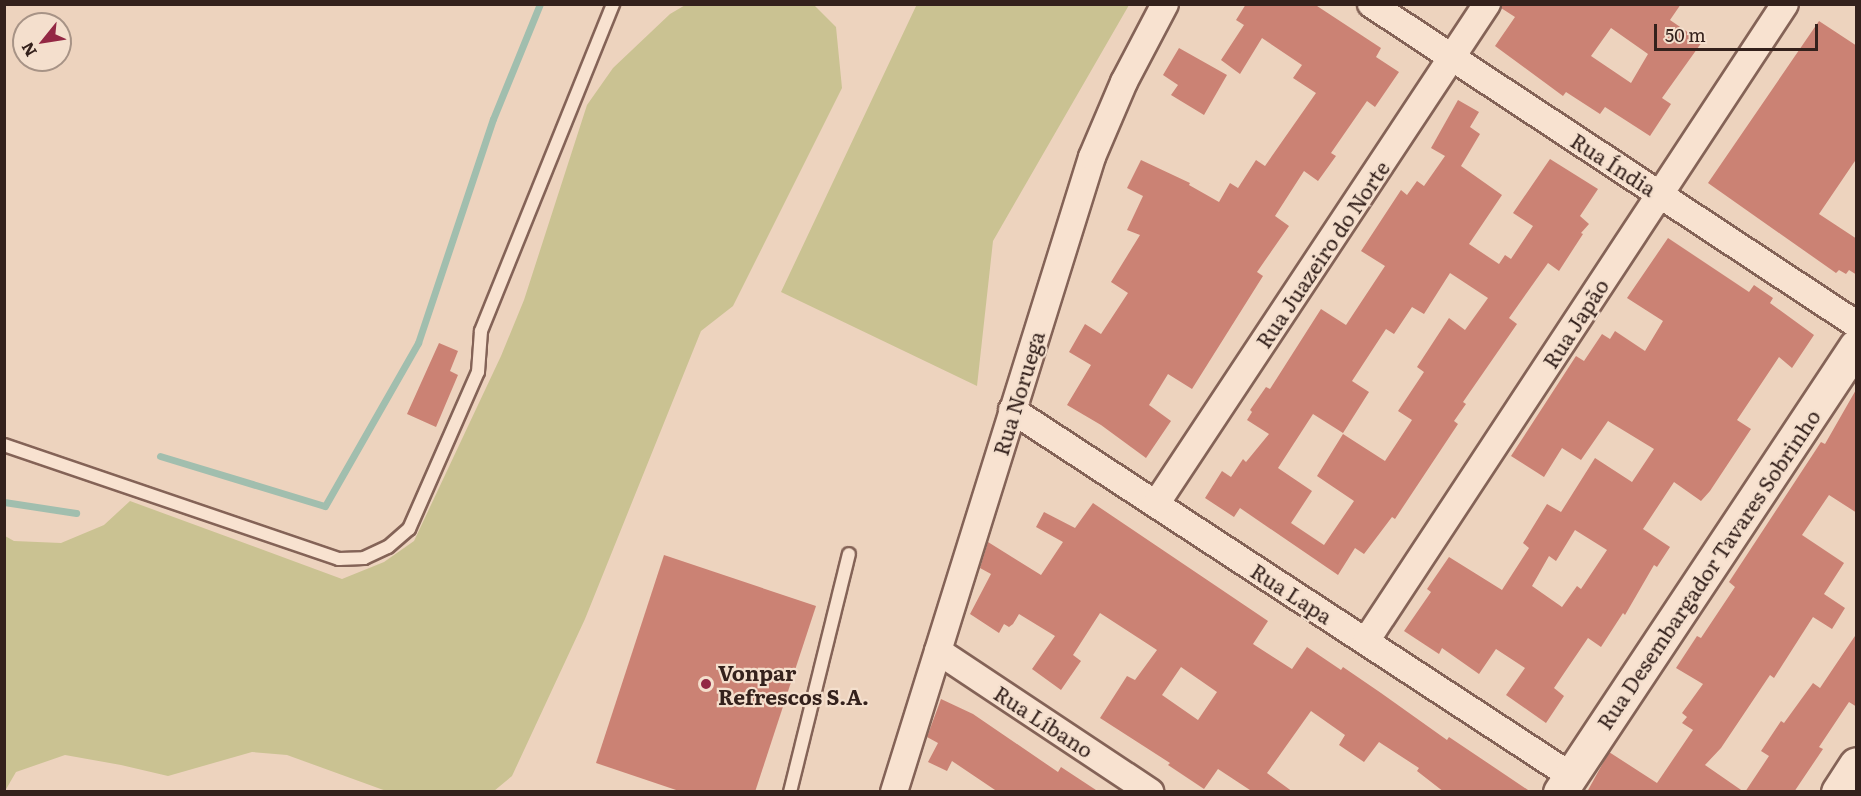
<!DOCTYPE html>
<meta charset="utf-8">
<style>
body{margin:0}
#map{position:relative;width:1861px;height:796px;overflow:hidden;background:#edd3be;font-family:Literata,serif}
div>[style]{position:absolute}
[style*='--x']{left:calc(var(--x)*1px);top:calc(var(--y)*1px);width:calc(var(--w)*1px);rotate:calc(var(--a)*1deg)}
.green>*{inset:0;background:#cac292}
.stream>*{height:7px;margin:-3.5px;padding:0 3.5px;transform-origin:3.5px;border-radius:3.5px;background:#a1beae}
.building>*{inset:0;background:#cb8274}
.roads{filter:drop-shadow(2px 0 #846357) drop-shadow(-2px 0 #846357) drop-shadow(0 2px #846357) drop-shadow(0 -2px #846357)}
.lane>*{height:12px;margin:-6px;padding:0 6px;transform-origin:6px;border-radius:6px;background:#f8e2d0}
.street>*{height:26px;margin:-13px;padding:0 13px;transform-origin:13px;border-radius:13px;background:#f8e2d0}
.secondary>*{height:33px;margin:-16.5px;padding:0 16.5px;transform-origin:16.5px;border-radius:16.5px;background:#f8e2d0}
.dots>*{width:16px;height:16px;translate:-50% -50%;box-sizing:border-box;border:3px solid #f4dfcd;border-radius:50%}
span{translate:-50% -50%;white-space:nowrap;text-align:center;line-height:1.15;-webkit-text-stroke:4.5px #f4dfcd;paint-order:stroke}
.street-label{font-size:21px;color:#34211c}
.poi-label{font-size:21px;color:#34211c;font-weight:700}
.left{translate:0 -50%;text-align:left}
.frame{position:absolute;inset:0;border:6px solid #34211c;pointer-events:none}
.north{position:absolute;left:12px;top:12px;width:60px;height:60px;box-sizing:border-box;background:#f4dfcd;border:2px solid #a79386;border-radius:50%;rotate:240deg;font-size:16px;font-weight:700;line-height:24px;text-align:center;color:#34211c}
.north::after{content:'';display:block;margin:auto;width:21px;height:27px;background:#932844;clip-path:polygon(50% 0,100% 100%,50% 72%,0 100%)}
.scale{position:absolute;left:1654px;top:24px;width:164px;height:27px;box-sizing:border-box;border:3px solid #34211c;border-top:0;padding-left:8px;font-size:18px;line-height:21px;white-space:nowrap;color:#34211c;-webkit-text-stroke:4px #f4dfcd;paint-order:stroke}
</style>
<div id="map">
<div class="green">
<div style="clip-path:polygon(687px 4px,814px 5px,836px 27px,842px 88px,733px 306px,701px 331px,585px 619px,512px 776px,494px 791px,389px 792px,287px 755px,252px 752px,168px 776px,121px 765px,65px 755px,16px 772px,5px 791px,5px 536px,14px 541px,61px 543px,104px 525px,130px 501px,342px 579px,384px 562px,414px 541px,501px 356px,524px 300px,587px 105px,613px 68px,670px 14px)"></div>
<div style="clip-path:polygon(917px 4px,1129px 5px,993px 241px,977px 386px,781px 292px)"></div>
</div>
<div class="stream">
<div style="--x:160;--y:456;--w:172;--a:16.9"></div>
<div style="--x:325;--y:506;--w:188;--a:-60.3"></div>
<div style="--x:418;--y:343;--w:236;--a:-71.5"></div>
<div style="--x:493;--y:119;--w:124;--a:-67.8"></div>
<div style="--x:4;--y:502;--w:73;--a:8.7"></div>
</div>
<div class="building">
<div style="clip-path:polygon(1246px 4px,1314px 4px,1381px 48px,1376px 57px,1399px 72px,1375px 107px,1367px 101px,1331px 153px,1336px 156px,1318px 181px,1304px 171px,1275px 216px,1289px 226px,1257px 272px,1263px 276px,1192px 389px,1168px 374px,1149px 405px,1171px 421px,1146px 458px,1101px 425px,1067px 405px,1091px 365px,1069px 352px,1085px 324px,1101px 334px,1128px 293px,1111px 282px,1140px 235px,1127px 230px,1143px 196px,1127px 188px,1141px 160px,1190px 183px,1189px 185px,1219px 202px,1230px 183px,1238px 188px,1256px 160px,1265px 166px,1316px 93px,1293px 78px,1302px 65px,1262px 38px,1240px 74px,1221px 60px,1244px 25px,1236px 20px)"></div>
<div style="clip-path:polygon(evenodd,1502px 4px,1681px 4px,1670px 20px,1702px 42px,1662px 98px,1671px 104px,1650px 136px,1605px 107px,1600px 114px,1566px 92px,1563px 96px,1495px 46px,1515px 17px,1501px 8px,1502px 4px,1611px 28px,1648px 54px,1631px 83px,1591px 56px,1611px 28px)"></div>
<div style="clip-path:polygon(1819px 21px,1857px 46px,1857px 158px,1819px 214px,1857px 239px,1857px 275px,1849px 270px,1846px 274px,1839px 270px,1836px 273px,1708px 183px)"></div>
<div style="clip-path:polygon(1179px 48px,1227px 75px,1204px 115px,1171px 95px,1178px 85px,1163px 75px)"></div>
<div style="clip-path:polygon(evenodd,1458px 100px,1479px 112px,1470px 127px,1480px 134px,1461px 166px,1502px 195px,1469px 244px,1499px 264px,1505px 255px,1511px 259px,1533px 226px,1513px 213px,1550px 159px,1598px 189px,1580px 216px,1589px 224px,1581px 233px,1583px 234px,1559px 271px,1548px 263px,1509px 318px,1517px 324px,1463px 402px,1466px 404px,1454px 421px,1458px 424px,1395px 519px,1392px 517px,1364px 554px,1355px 548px,1338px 575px,1240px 508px,1234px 517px,1205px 498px,1222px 471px,1231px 477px,1243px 459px,1246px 462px,1269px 434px,1247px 420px,1252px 412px,1250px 410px,1266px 387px,1270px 389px,1321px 309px,1346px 325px,1385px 266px,1361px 251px,1401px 190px,1407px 195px,1417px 181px,1424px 186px,1445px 156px,1431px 148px,1458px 100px,1450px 273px,1488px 298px,1465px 330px,1449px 318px,1417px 367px,1424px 372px,1398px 411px,1412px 420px,1385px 461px,1343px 434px,1317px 476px,1354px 501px,1324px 545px,1291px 523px,1312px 491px,1278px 468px,1313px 414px,1343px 433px,1369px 392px,1352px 381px,1386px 329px,1394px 334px,1412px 307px,1424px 314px,1450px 273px)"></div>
<div style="clip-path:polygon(evenodd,1668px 238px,1749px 292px,1754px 285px,1773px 298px,1770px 303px,1814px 335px,1792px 368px,1779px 357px,1737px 420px,1751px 429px,1710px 491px,1701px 501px,1674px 482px,1643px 529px,1670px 547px,1657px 567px,1654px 565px,1625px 615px,1623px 613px,1601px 647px,1588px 638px,1554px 688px,1564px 696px,1546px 723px,1506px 695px,1525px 668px,1496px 649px,1479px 674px,1442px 648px,1439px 654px,1404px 631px,1431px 592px,1427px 589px,1449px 557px,1502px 590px,1529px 548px,1523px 543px,1547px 504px,1561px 512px,1595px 458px,1632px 482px,1654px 449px,1608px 421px,1581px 460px,1562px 448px,1544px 477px,1511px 456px,1576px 356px,1584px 361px,1602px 334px,1610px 339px,1615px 331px,1645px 351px,1663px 321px,1627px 298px,1668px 238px,1575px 530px,1607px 550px,1581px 589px,1577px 586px,1562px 607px,1532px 586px,1549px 556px,1556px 561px,1575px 530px)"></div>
<div style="clip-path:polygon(439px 343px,458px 351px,450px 371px,458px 375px,436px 427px,407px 414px)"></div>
<div style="clip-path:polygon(1857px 388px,1857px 513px,1829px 495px,1802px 535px,1844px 563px,1824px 594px,1845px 608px,1832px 629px,1813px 617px,1774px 678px,1770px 675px,1721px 748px,1705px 765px,1744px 792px,1587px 792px,1609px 752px,1657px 783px,1693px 730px,1682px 723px,1687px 717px,1682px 713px,1703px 684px,1676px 668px,1697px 636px,1701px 638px,1735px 587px,1729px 582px,1821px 442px,1825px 444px)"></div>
<div style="clip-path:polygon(evenodd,1093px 503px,1268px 621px,1253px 644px,1292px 669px,1307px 647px,1341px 670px,1343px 667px,1381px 693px,1447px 740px,1449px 737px,1531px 792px,1444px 792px,1417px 771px,1419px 768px,1379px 742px,1364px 762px,1339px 745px,1345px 735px,1311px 711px,1267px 773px,1293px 792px,1253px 792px,1218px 769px,1204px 789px,1168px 765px,1170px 763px,1100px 718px,1127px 676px,1135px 680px,1157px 650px,1100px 613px,1073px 655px,1081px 661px,1061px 690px,1032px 669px,1055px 636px,1019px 614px,1013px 624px,1009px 627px,1004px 624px,999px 633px,970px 614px,991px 574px,980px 568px,988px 542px,1041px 575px,1063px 542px,1036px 527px,1044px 512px,1075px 528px,1093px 503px,1181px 667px,1217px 692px,1198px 720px,1162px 695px,1181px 667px)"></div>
<div style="clip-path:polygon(664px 555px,816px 606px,755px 792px,682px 792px,596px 763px)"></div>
<div style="clip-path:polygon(1857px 633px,1857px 707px,1849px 702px,1819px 747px,1823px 749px,1794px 792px,1745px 792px,1769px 756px,1761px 751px,1781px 721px,1784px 723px,1813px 683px,1820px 688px)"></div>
<div style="clip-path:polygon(941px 699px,973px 714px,1058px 772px,1061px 767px,1099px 792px,998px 792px,952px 761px,947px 771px,928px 762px,938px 743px,927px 737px)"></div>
</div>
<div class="roads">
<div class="lane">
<div style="--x:4;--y:445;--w:354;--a:18.8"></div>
<div style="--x:339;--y:559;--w:25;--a:-2"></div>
<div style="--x:364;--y:558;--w:26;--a:-25"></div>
<div style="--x:388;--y:547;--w:28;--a:-41"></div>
<div style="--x:409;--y:529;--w:171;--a:-66.3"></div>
<div style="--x:478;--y:372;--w:41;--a:-85.8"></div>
<div style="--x:481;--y:331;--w:353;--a:-68"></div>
<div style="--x:790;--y:792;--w:245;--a:-76.1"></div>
</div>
<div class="street">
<div style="--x:1371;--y:4;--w:581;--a:33.42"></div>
<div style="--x:1012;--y:410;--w:668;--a:33.21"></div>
<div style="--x:1156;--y:504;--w:600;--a:-56.5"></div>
<div style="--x:1366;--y:641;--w:762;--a:-56.66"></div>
<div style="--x:938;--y:651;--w:255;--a:33.6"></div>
<div style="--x:894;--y:792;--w:665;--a:-72.68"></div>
<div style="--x:1092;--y:157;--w:82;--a:-66.9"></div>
<div style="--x:1124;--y:82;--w:88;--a:-62.3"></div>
</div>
<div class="secondary">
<div style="--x:1560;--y:792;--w:535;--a:-56.43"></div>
<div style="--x:1838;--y:792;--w:33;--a:-57"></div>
</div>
</div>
<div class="dots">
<div style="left:706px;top:684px;background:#932844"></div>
</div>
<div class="street-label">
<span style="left:1614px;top:164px;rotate:33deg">Rua Índia</span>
<span style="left:1322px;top:254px;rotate:-56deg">Rua Juazeiro do Norte</span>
<span style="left:1575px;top:323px;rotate:-57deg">Rua Japão</span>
<span style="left:1018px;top:393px;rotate:-73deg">Rua Noruega</span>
<span style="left:1708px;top:569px;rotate:-56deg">Rua Desembargador Tavares Sobrinho</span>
<span style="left:1292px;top:593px;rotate:33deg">Rua Lapa</span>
<span style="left:1044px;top:721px;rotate:33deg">Rua Líbano</span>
</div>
<div class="poi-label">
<span class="left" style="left:718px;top:684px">Vonpar<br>Refrescos S.A.</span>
</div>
<div class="frame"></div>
<div class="north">N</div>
<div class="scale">50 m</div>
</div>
